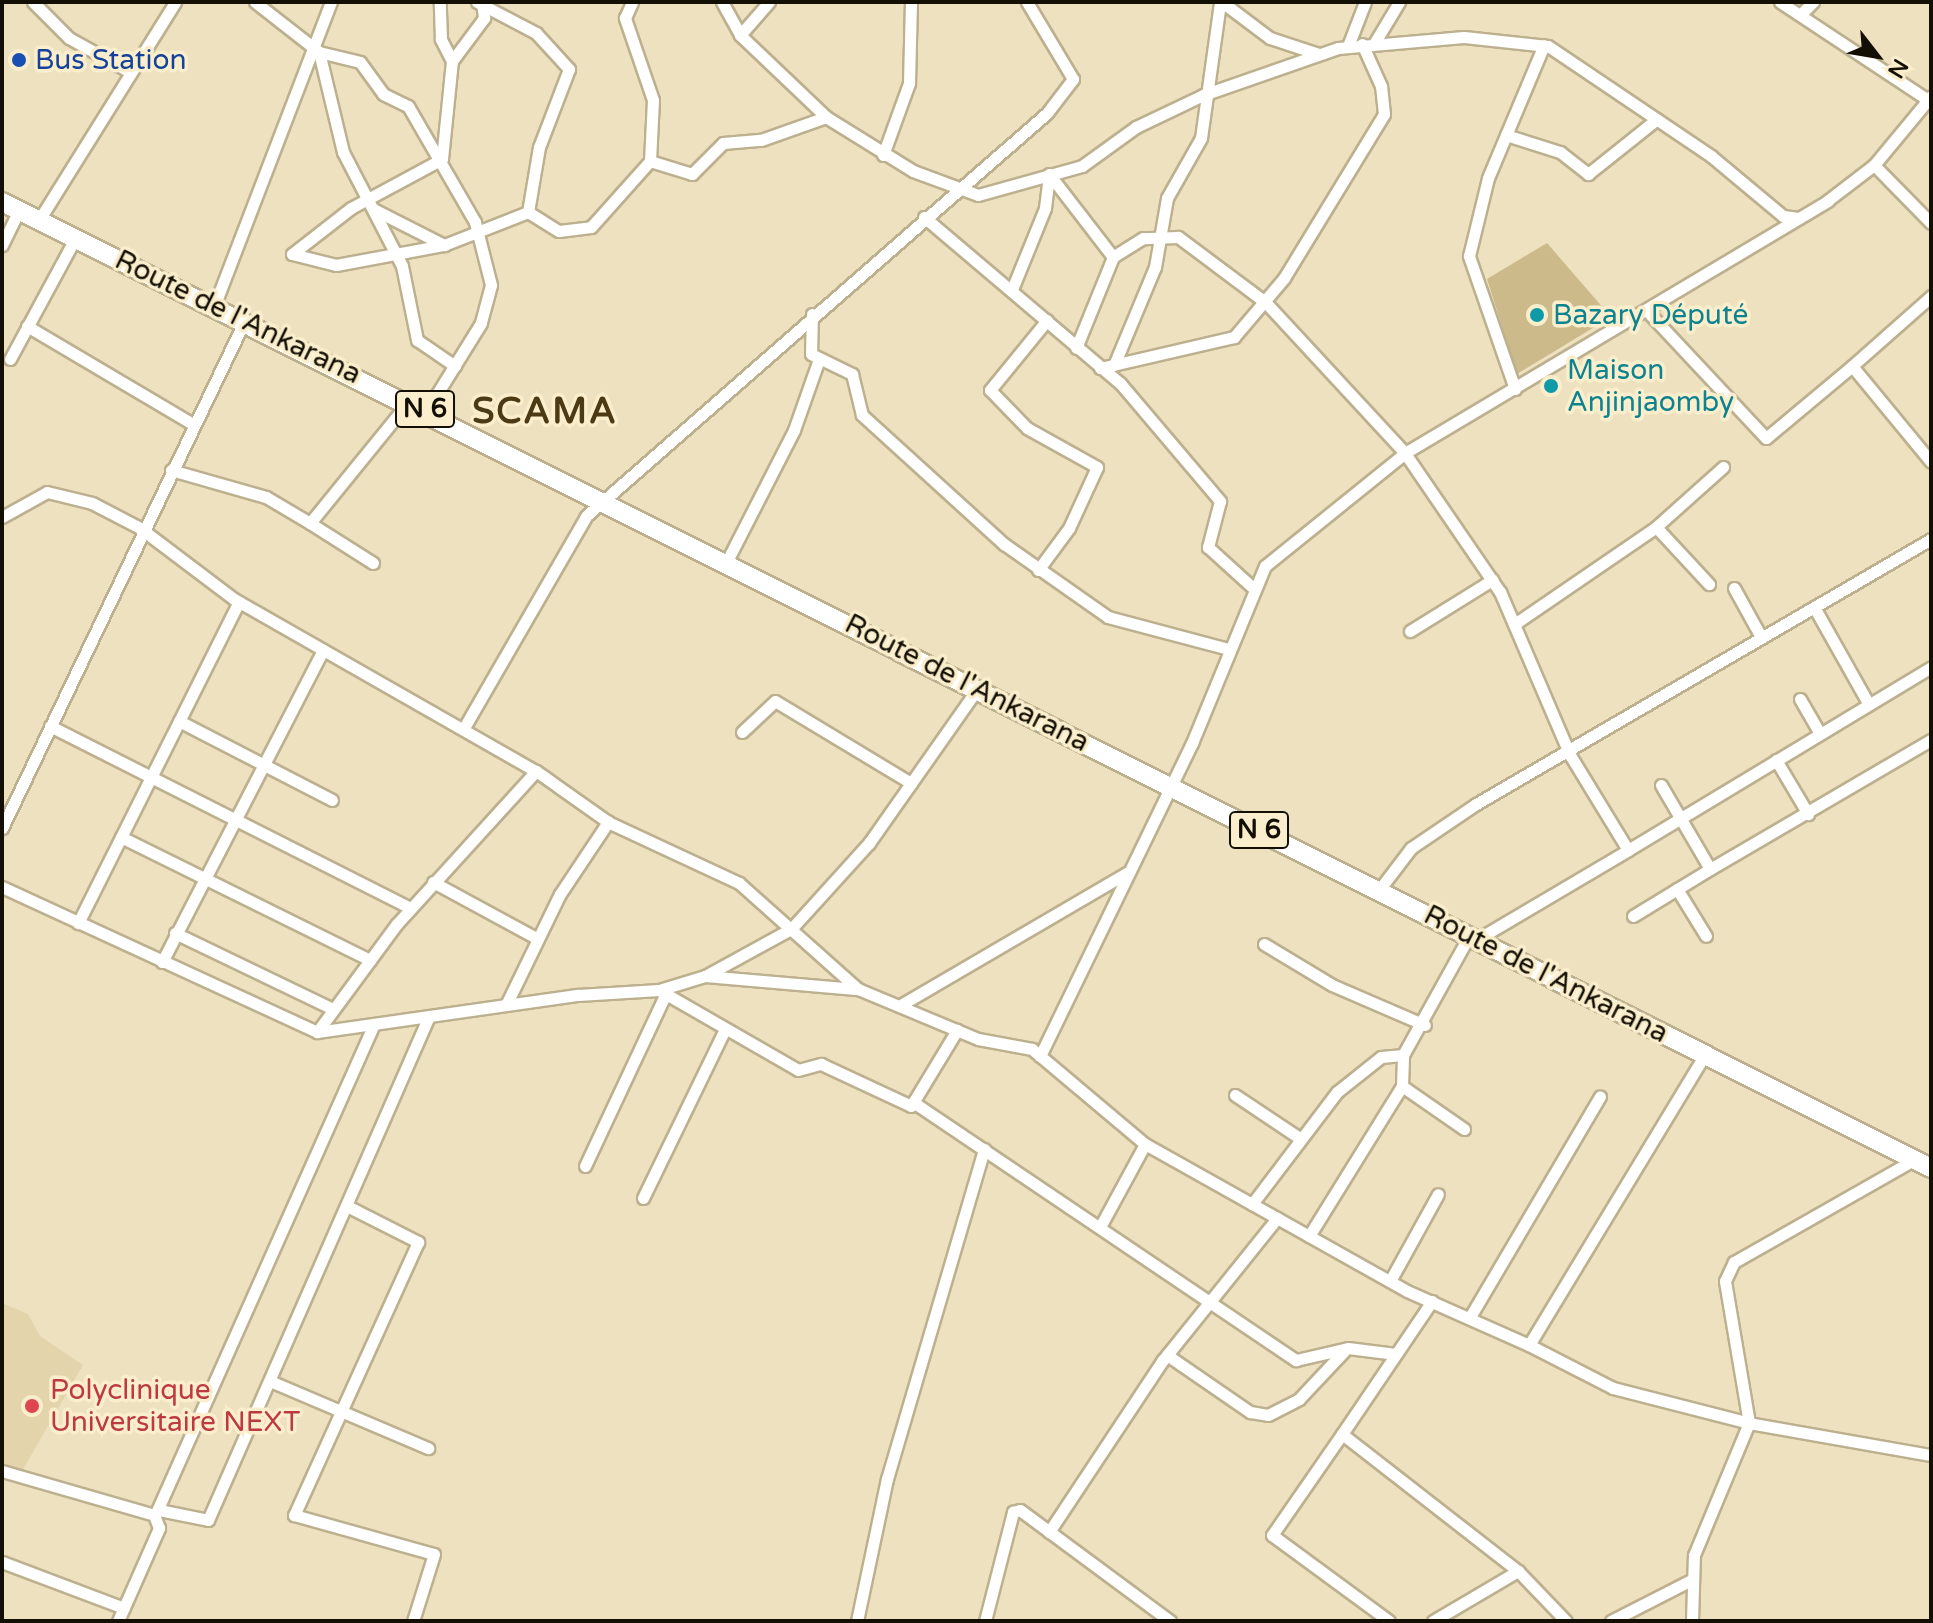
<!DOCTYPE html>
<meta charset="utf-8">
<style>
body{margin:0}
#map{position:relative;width:1933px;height:1623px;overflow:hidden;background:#eee1bf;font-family:"Varela Round",sans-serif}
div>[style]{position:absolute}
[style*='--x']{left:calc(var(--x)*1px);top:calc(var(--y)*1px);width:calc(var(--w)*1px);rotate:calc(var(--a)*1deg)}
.built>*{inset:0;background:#e3d4ab}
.green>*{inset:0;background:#ccba8a}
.roads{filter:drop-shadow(2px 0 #bcb08f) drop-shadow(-2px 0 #bcb08f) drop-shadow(0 2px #bcb08f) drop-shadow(0 -2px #bcb08f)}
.minor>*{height:11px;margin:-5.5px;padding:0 5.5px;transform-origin:5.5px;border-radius:5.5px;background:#fff}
.primary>*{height:18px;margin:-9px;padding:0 9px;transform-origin:9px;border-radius:9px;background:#fff}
.dots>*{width:22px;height:22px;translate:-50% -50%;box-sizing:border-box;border:4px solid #fbeecc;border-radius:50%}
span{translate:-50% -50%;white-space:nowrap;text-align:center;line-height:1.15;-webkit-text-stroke:7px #fbeecc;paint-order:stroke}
.shield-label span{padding:2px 6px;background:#fbeecc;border:2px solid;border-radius:6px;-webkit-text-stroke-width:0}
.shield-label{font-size:26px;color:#130f04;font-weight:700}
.transit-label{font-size:28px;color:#164399}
.left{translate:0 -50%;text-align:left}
.culture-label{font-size:28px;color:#0d838f}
.street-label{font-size:28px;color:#130f04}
.health-label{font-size:28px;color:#be3a42}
.district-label{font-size:36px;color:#4b3a13;font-weight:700;letter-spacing:2px}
.frame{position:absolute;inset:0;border:4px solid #130f04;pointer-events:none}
.north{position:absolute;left:1837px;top:16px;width:80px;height:80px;-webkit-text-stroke:6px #fbeecc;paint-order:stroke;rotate:121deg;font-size:22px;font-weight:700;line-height:32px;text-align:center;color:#130f04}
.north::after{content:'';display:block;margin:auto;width:28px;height:36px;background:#130f04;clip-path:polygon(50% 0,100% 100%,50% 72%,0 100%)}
</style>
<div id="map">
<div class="built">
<div style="clip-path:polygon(2px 1303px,28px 1314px,40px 1336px,83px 1365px,21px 1473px,2px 1467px)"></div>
</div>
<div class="green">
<div style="clip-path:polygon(1547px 243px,1611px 317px,1517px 374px,1487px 279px)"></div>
</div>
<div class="roads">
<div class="minor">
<div style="--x:33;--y:2;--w:51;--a:45"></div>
<div style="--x:69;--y:38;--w:70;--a:29.1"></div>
<div style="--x:255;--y:2;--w:81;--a:38"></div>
<div style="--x:319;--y:52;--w:103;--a:76.5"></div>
<div style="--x:343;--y:152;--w:128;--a:62.6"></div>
<div style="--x:402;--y:266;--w:76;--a:78.5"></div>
<div style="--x:417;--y:340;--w:46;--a:34.4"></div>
<div style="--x:477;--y:2;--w:67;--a:27.7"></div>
<div style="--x:536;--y:33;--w:49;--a:47.5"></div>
<div style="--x:569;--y:69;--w:84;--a:111"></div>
<div style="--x:539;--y:147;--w:66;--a:99.6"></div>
<div style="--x:722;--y:2;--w:38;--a:61"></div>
<div style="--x:740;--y:35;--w:119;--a:43.6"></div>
<div style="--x:826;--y:117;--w:102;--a:31.8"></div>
<div style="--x:913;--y:171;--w:69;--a:20.3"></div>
<div style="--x:978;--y:195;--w:108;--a:-15.6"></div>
<div style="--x:1082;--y:166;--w:67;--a:-35.8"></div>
<div style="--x:1136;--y:127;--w:74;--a:-25.5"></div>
<div style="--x:1203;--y:95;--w:143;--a:-19.2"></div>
<div style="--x:1338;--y:48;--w:126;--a:-5"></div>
<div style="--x:1464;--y:37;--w:84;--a:6.1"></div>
<div style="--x:1548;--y:46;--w:197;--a:34"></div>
<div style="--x:1711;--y:156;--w:94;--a:39.8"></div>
<div style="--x:1783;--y:216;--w:16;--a:7"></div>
<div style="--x:1222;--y:2;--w:60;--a:36.9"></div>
<div style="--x:1270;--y:38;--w:52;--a:18.1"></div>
<div style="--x:1780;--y:2;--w:178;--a:33.5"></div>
<div style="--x:1801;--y:14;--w:17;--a:-45"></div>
<div style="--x:740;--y:35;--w:44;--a:-48.7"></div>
<div style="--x:1375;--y:42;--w:47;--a:-59"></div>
<div style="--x:1348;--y:46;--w:47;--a:-68.9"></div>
<div style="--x:319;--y:52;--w:42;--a:13.7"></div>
<div style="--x:360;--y:62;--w:39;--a:54"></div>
<div style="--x:383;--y:94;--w:28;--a:26"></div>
<div style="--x:408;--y:106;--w:134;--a:60"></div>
<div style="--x:475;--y:222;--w:65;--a:75.7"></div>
<div style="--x:491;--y:285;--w:39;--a:105"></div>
<div style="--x:481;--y:323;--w:102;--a:121.8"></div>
<div style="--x:452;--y:61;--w:54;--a:-53.3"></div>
<div style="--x:484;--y:18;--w:16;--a:-97"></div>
<div style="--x:1506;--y:135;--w:57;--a:17.5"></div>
<div style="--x:1560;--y:152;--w:36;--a:38"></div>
<div style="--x:1588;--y:174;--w:88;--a:-38.6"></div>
<div style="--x:883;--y:155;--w:77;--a:-70.1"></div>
<div style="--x:909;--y:83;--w:81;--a:-88.6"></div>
<div style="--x:650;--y:161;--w:44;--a:17.2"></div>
<div style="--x:692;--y:174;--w:44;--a:-45"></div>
<div style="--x:723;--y:143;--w:38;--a:-5"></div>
<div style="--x:761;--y:140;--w:69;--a:-19.5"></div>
<div style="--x:1874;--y:165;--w:81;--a:45.5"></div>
<div style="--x:1049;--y:174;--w:105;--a:52.4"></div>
<div style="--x:1113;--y:257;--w:98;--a:112.1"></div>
<div style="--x:373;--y:209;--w:80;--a:26.9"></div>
<div style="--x:444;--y:245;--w:90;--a:-21.4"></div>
<div style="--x:528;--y:212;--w:36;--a:32"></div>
<div style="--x:559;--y:231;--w:32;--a:-7"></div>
<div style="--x:591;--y:227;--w:89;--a:-48.2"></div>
<div style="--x:650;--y:161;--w:61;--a:-87.2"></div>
<div style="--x:653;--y:100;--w:87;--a:-108.9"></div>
<div style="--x:625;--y:18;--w:17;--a:-66"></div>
<div style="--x:924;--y:217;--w:257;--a:40.3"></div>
<div style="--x:1120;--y:383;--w:155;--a:49.7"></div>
<div style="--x:1220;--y:501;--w:48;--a:104.6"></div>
<div style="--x:1208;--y:547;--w:61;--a:42.3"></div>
<div style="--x:39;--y:220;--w:257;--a:-58"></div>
<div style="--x:2;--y:245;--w:39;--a:-64"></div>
<div style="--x:292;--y:254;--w:75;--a:-37.9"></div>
<div style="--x:351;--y:208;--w:103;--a:-28.3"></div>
<div style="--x:442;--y:159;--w:99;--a:-84.2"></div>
<div style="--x:452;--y:61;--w:25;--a:-117"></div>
<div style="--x:441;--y:39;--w:37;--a:-92"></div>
<div style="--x:292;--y:254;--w:45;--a:14"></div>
<div style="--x:336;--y:265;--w:110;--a:-10.5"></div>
<div style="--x:1013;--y:287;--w:85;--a:-67.9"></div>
<div style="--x:1045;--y:208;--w:34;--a:-83"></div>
<div style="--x:215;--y:304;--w:324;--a:-69"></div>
<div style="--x:1647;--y:311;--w:174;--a:46.9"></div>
<div style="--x:1766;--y:438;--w:112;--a:-39.9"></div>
<div style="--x:1852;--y:366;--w:124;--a:50.5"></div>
<div style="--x:812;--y:314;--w:40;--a:91.4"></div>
<div style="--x:811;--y:354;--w:46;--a:26"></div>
<div style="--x:852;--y:374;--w:42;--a:76.3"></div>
<div style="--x:862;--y:415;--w:192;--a:42.3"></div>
<div style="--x:1004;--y:544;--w:127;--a:35.1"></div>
<div style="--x:1108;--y:617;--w:124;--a:14.9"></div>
<div style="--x:27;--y:326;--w:193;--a:30.6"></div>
<div style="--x:10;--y:359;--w:139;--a:-61.6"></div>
<div style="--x:1114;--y:365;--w:106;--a:-67.3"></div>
<div style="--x:1155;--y:267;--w:70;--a:-80.1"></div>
<div style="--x:1167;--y:198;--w:69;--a:-60.5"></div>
<div style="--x:1201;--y:138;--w:137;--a:-82"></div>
<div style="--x:1852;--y:366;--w:106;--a:-41.5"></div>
<div style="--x:1100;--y:368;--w:138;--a:-13"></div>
<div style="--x:1234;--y:337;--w:77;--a:-49.7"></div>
<div style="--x:1284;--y:278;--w:192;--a:-58.6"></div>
<div style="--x:1384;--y:114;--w:28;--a:-96"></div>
<div style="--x:1381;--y:86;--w:46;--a:-114.3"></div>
<div style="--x:1515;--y:389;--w:141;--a:-109.1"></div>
<div style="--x:1469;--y:256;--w:80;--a:-76.3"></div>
<div style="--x:1488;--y:178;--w:144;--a:-67.2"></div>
<div style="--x:171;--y:470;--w:99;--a:15.9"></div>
<div style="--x:266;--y:497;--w:51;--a:30.6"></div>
<div style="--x:2;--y:517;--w:51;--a:-29.1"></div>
<div style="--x:47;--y:492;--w:46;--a:13.7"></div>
<div style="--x:92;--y:503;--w:54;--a:27.5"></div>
<div style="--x:140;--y:528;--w:118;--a:37.1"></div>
<div style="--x:234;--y:599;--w:348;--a:29.7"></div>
<div style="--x:536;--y:771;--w:208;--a:132.3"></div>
<div style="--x:396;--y:925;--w:133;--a:126.4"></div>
<div style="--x:1656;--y:527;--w:78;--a:47.1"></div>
<div style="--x:727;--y:561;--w:147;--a:-62.9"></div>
<div style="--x:794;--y:430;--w:72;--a:-70.6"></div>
<div style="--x:373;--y:563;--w:75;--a:-147.6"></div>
<div style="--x:310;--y:523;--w:157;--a:-50.9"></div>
<div style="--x:1038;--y:570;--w:52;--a:-53.6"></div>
<div style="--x:1069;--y:528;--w:67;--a:-65.3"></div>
<div style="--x:1097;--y:467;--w:80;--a:-150.9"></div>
<div style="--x:1027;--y:428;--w:53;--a:-134.2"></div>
<div style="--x:990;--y:390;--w:90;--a:-50.8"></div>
<div style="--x:1734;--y:588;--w:56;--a:61.1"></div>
<div style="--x:1814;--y:607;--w:110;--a:60.6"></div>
<div style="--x:1516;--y:623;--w:170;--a:-34.4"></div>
<div style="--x:1656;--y:527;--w:90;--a:-41.8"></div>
<div style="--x:1410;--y:631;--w:97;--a:-31.9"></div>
<div style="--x:1800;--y:699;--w:39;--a:60"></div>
<div style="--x:179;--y:721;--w:172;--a:27.3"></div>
<div style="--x:50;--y:726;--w:404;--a:26.8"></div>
<div style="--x:465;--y:726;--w:242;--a:-60"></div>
<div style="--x:586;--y:516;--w:612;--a:-41.16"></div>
<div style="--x:1047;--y:113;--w:43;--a:-52.6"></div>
<div style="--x:1073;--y:79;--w:90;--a:-120.9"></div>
<div style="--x:742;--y:732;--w:45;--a:-43.2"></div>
<div style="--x:775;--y:701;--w:159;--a:31.1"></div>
<div style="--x:1776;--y:760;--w:63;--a:59.3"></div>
<div style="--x:536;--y:771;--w:88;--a:35.3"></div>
<div style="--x:1661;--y:785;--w:97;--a:59.7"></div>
<div style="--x:1710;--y:869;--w:256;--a:-30.3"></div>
<div style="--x:2;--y:828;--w:563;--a:-64.44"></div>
<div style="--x:121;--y:837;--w:278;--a:26.3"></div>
<div style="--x:1628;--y:850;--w:354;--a:-31.1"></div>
<div style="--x:433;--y:882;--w:119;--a:28.5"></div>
<div style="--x:2;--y:887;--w:347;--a:24.7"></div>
<div style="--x:317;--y:1032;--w:264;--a:-8.1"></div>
<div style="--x:578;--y:995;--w:81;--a:-3.5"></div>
<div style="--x:659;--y:990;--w:48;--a:-16.9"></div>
<div style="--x:705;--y:976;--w:98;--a:-28.7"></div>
<div style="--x:791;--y:929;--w:116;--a:-47.8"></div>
<div style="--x:869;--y:843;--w:189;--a:-54.9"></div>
<div style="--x:1677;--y:889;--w:55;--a:58.3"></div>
<div style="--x:1379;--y:890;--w:53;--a:-52.7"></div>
<div style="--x:1411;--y:848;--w:78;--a:-34.1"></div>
<div style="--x:1476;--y:804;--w:527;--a:-30.22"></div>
<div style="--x:1633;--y:916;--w:90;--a:-31.4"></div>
<div style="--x:78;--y:923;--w:359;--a:-63.4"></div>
<div style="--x:175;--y:933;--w:175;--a:25.7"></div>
<div style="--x:1476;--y:940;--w:177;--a:-30.6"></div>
<div style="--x:1628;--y:850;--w:111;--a:-121.4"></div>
<div style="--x:1570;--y:755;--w:177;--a:-113.2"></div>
<div style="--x:1500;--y:592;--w:168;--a:-124.4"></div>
<div style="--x:1405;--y:453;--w:492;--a:-30.8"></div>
<div style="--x:1827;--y:201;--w:59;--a:-37.5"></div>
<div style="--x:1874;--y:165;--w:89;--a:-50.4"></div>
<div style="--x:1264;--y:944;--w:79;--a:31.1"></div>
<div style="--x:1332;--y:985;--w:101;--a:23.3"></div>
<div style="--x:162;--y:962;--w:351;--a:-62.7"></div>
<div style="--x:705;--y:976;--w:154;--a:4.9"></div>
<div style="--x:858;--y:989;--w:130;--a:22.6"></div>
<div style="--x:978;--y:1039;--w:55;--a:10.5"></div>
<div style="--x:1032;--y:1049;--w:148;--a:40.1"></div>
<div style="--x:1145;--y:1144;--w:300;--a:29.3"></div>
<div style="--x:1407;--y:1291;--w:133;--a:23.9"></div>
<div style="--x:1529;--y:1345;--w:340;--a:-58.8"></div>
<div style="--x:659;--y:990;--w:160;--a:29.9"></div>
<div style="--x:798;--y:1070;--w:24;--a:-15"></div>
<div style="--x:821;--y:1064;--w:99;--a:25"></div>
<div style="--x:911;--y:1106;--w:89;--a:-58.8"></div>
<div style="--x:506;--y:1005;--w:123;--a:-64.1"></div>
<div style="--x:560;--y:894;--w:87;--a:-56.3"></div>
<div style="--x:608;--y:822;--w:145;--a:25"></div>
<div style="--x:739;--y:883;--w:159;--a:41.7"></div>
<div style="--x:899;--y:1006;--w:264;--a:-30.3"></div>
<div style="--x:1040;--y:1056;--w:348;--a:-64.1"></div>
<div style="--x:1192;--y:743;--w:191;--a:-67.6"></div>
<div style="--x:1265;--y:566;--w:180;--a:-38.9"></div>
<div style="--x:1405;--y:453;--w:206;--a:-132.8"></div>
<div style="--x:1265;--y:302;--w:109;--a:-143.2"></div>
<div style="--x:1178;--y:237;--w:35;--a:178"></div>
<div style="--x:1143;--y:238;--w:36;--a:148"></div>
<div style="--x:1235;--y:1095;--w:79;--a:33.7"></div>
<div style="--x:913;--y:1102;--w:462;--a:34"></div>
<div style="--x:1296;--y:1360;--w:53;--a:-13"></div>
<div style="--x:1348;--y:1348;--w:48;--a:7.1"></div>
<div style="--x:1464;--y:1129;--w:75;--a:-145.3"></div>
<div style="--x:1402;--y:1086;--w:31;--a:-88"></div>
<div style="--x:1403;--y:1055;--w:136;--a:-61"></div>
<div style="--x:585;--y:1166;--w:189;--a:-64.9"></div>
<div style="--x:643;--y:1198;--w:183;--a:-64.1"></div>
<div style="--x:1252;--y:1204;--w:141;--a:-52.8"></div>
<div style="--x:1337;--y:1092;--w:56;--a:-38.5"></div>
<div style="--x:1381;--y:1057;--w:22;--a:-5"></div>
<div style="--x:347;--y:1206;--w:80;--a:26.9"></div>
<div style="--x:418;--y:1242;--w:300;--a:114.4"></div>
<div style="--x:294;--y:1515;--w:145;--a:15.6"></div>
<div style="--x:434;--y:1554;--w:70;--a:107.4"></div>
<div style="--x:1100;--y:1227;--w:94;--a:-61.5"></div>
<div style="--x:1309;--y:1236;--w:176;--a:-58.2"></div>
<div style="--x:1390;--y:1281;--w:99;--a:-61.1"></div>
<div style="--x:1432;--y:1301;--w:161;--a:124.1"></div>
<div style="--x:1342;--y:1434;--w:223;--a:37.9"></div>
<div style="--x:1518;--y:1571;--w:69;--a:46.2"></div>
<div style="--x:1470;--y:1317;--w:256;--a:-59.5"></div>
<div style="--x:1529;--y:1345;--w:94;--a:27.1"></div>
<div style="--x:1613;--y:1388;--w:140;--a:14.4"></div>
<div style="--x:1749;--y:1423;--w:185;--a:10"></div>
<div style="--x:1167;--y:1355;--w:101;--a:34.5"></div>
<div style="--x:1250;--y:1412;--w:18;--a:9"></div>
<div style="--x:1268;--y:1415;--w:35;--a:-27"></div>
<div style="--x:1299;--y:1399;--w:66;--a:-46.8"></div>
<div style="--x:270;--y:1381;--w:172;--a:23"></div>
<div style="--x:1342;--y:1434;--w:123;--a:124.7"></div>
<div style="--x:1272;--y:1535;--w:145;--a:36.3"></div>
<div style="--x:2;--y:1471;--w:158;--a:16.1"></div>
<div style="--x:159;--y:1510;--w:50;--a:11.5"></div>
<div style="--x:208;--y:1520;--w:550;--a:-66.32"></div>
<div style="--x:156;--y:1513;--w:535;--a:-65.97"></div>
<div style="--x:1049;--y:1532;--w:206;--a:-56.5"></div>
<div style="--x:1163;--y:1360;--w:182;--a:-51.2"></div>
<div style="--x:2;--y:1562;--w:130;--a:20.7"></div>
<div style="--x:118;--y:1621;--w:102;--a:-66.2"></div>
<div style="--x:159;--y:1528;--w:14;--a:-111"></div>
<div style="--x:857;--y:1621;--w:145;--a:-78.1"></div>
<div style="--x:887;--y:1479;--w:344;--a:-73.6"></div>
<div style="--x:985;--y:1621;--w:113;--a:-75.6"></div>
<div style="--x:1013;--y:1512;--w:7;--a:-16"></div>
<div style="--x:1020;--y:1510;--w:187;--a:36.5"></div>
<div style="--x:1433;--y:1621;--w:99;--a:-30.5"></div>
<div style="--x:1611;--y:1621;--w:92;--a:-27.1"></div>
<div style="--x:1692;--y:1621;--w:66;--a:-88.3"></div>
<div style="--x:1694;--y:1555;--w:143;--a:-67.4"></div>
<div style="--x:1749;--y:1423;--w:144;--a:-99.6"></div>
<div style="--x:1725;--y:1281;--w:21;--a:-65"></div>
<div style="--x:1734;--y:1262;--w:208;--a:-29.6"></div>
</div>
<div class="primary">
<div style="--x:2;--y:202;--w:2157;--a:26.6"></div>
</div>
</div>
<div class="dots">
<div style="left:19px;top:60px;background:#1a4fb4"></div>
<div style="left:1537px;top:315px;background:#0f9aa8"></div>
<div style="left:1551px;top:386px;background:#0f9aa8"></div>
<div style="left:32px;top:1406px;background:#e0444e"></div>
</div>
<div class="shield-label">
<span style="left:425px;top:409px">N 6</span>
<span style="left:1259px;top:830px">N 6</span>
</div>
<div class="transit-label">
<span class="left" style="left:35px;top:60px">Bus Station</span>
</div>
<div class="culture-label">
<span class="left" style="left:1553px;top:315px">Bazary Député</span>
<span class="left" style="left:1567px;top:386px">Maison<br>Anjinjaomby</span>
</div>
<div class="street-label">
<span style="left:238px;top:317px;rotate:26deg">Route de l'Ankarana</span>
<span style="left:967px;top:683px;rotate:27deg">Route de l'Ankarana</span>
<span style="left:1546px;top:974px;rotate:27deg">Route de l'Ankarana</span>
</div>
<div class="health-label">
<span class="left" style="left:50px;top:1406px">Polyclinique<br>Universitaire NEXT</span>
</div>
<div class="district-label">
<span style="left:545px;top:412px">SCAMA</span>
</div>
<div class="frame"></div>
<div class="north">N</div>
</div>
